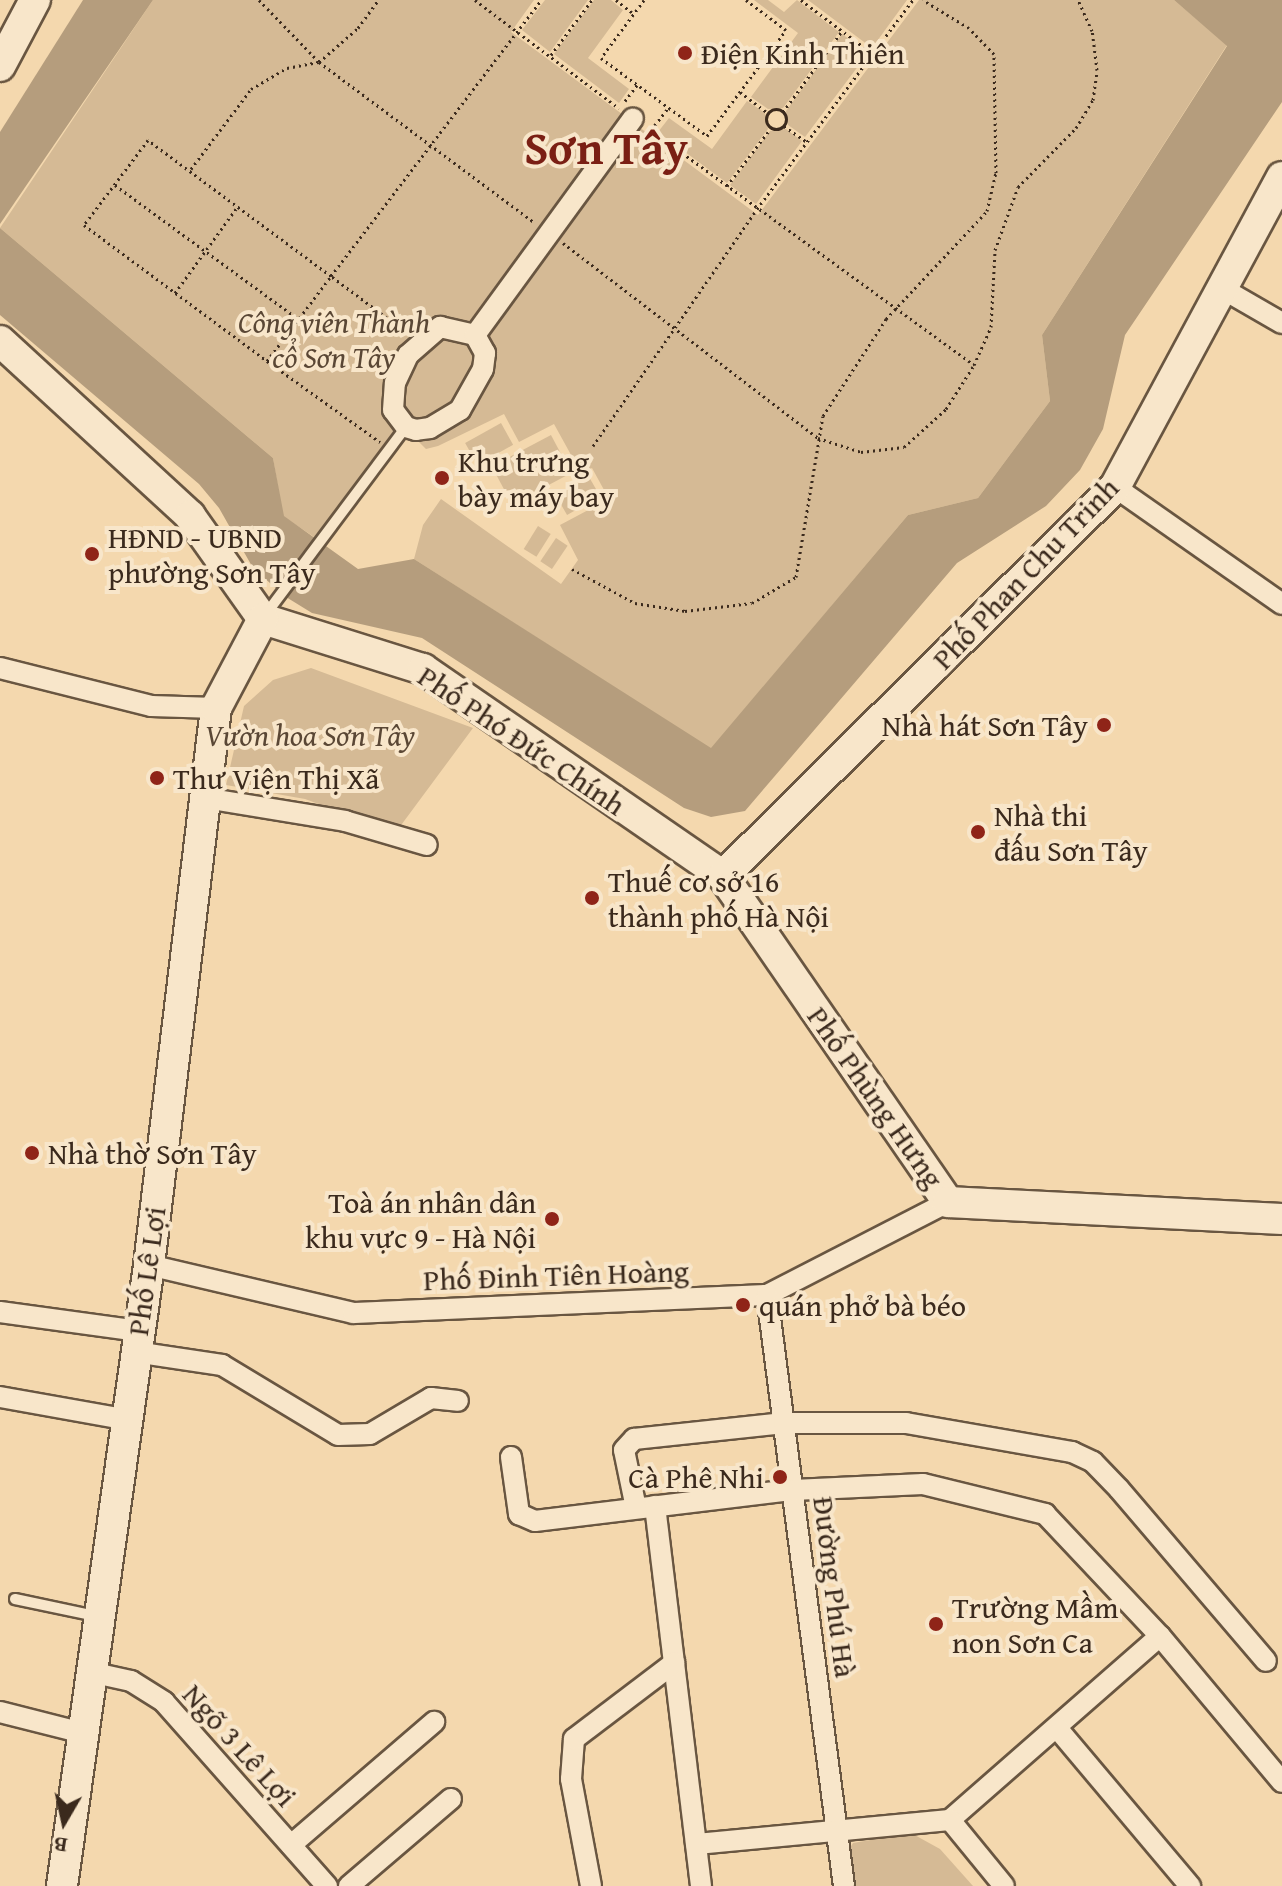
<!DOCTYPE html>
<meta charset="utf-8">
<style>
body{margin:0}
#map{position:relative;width:1282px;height:1886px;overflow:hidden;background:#f4d8ae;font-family:"Gentium Book Plus",serif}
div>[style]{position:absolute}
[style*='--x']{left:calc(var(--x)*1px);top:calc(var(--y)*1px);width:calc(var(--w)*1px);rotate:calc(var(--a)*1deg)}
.green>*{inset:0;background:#d5ba95;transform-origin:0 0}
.water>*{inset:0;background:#b59d7d}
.path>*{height:3px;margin-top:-1.5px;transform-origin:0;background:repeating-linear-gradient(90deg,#3b2a1d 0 2px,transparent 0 6px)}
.path>.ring{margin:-1.5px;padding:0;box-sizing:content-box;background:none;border:3px solid #3b2a1d;border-radius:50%}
.roads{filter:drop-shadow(2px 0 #695641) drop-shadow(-2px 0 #695641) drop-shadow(0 2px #695641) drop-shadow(0 -2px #695641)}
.lane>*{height:10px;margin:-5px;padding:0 5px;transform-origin:5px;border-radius:5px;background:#f8e6ca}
.street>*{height:20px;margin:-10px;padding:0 10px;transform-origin:10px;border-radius:10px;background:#f8e6ca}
.secondary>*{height:30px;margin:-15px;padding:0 15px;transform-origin:15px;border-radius:15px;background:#f8e6ca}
.dots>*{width:22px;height:22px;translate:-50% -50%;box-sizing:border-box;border:4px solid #f8e6ca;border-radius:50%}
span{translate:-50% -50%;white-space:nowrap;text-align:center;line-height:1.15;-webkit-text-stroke:8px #f8e6ca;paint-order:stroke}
.poi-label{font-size:30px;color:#3b2a1d}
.left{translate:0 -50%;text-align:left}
.right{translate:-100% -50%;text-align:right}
.park-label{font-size:30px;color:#5a4735;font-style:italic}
.street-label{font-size:30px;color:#3b2a1d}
.town-label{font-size:46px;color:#7a1f14;font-weight:700}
.north{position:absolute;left:24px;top:1782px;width:80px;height:80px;-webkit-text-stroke:6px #f8e6ca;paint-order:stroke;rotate:189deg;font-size:22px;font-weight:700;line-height:32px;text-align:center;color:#3b2a1d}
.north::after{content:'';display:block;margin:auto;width:28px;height:36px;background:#3b2a1d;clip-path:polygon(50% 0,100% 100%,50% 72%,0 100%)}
</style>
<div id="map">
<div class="green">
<div style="clip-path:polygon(153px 0,534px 0,511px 32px,622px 114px,469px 325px,453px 320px,407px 345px,399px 429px,314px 537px,283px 516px,273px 458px,0 228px)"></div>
<div style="clip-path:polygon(545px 0,588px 0,550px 52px,522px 30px)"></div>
<div style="clip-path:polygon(594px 0,611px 0,623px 10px,588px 58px,629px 89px,619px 103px,554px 54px)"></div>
<div style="clip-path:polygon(754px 0,768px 0,784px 12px,797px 0,839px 32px,783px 108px,768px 109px,751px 97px,798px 33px)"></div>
<div style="clip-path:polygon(808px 0,907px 0,872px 48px)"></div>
<div style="clip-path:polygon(919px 0,1174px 0,1227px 45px,1042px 335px,1050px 401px,978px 498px,908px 515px,711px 749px,414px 559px,423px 525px,441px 499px,561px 584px,578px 560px,560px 525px,609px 499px,592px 468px,581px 473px,554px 424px,519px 442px,504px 414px,438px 446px,426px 449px,416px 439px,463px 413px,486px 337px,639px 127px,758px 215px)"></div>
<div style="clip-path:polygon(842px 34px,868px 53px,805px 137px,788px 125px,786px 111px)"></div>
<div style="clip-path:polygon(747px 101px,765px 113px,768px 129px,727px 183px,658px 132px,669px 118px,712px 149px)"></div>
<div style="clip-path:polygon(786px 129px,802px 141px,756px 204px,730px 185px,770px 131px)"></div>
<div style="clip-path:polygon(439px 336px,471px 343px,477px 359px,470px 384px,446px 412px,414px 420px,400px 408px,407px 370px)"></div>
<div style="left:501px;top:423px;width:25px;height:41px;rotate:61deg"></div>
<div style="left:551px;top:435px;width:43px;height:67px;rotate:62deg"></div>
<div style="left:589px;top:477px;width:22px;height:38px;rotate:60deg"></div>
<div style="left:538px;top:526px;width:15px;height:27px;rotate:32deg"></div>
<div style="left:556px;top:538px;width:14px;height:28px;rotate:34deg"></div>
<div style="clip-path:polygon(311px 668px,473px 728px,396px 832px,305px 799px,226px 785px,244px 706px,273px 680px)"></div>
<div style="clip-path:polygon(911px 1833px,940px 1849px,973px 1886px,850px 1886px,846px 1854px,853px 1843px)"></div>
</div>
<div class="water">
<div style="clip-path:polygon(83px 0,153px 0,0 224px,0 132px)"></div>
<div style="clip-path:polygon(1174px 0,1282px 0,1282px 102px,1125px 335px,1103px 429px,1080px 470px,1046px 506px,957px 563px,745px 811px,711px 817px,684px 808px,422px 638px,312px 613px,286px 597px,253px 568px,219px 508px,199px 484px,0 315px,0 228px,273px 458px,284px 516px,358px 569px,414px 559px,711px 748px,908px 515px,978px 498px,1050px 401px,1042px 335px,1227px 46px)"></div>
</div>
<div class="path">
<div style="--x:259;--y:0;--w:86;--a:45.9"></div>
<div style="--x:319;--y:62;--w:268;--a:36.7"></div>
<div style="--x:475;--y:0;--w:180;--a:36.9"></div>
<div style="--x:616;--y:0;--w:23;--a:38"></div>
<div style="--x:644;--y:0;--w:72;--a:126.6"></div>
<div style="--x:601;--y:58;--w:132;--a:36.3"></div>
<div style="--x:707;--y:136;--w:132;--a:-53.3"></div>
<div style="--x:786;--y:30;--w:50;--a:-143.1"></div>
<div style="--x:801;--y:0;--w:90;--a:36.9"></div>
<div style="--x:551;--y:55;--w:69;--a:-53.3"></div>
<div style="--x:740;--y:92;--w:35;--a:37"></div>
<div style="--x:625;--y:101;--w:20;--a:-53"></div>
<div class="ring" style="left:766px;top:109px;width:17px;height:17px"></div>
<div style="--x:783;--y:112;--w:100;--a:-53.9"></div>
<div style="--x:784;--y:126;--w:28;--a:35"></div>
<div style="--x:648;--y:128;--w:403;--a:36"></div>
<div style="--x:651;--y:130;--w:28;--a:-52"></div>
<div style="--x:191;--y:169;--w:100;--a:-53.1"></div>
<div style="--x:251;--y:89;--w:42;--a:-30.3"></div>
<div style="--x:287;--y:68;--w:33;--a:-11"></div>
<div style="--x:319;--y:62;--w:52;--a:-41.1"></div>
<div style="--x:358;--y:28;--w:34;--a:-54"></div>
<div style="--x:115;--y:185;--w:227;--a:36.2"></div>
<div style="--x:727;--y:186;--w:73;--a:-52.8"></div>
<div style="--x:563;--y:243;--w:321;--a:37.4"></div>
<div style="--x:818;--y:438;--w:45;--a:18"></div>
<div style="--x:861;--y:452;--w:43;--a:-6.6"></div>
<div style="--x:904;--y:447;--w:57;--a:-42.1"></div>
<div style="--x:946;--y:409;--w:52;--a:-57.5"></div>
<div style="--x:974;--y:365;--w:42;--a:-65.9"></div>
<div style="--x:991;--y:327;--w:77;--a:-87"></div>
<div style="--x:995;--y:250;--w:67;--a:-69.9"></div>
<div style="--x:1018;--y:187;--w:83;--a:-45.5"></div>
<div style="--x:1076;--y:128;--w:33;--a:-59"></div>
<div style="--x:1093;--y:100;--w:30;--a:-82"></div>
<div style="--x:1097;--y:70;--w:39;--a:-97"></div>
<div style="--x:1092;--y:31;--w:34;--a:-114"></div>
<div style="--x:175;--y:293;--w:107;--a:-54.1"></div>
<div style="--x:406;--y:332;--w:94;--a:-143.3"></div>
<div style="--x:331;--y:276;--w:347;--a:-52.7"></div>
<div style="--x:267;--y:361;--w:106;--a:-53"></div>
<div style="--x:331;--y:276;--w:228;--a:-143.4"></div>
<div style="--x:148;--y:140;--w:106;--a:127"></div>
<div style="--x:84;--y:225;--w:228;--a:36.6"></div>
<div style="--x:267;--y:361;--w:139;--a:35.6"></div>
<div style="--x:593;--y:446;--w:288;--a:-55.3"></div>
<div style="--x:757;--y:209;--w:261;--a:-53.3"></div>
<div style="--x:572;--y:569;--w:72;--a:28.4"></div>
<div style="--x:635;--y:603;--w:51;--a:9.1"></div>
<div style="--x:685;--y:611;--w:67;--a:-6.8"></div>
<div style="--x:752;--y:603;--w:51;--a:-30.6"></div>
<div style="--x:796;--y:577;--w:163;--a:-80.5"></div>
<div style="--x:823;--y:416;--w:116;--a:-57"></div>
<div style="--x:886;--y:319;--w:148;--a:-46.9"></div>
<div style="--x:987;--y:211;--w:39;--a:-77"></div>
<div style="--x:996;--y:173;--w:119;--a:-91"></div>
<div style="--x:994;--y:54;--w:36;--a:-134"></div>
<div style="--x:969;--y:28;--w:54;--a:-148.7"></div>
</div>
<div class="roads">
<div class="lane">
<div style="--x:266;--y:614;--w:234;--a:-53.2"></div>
<div style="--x:15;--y:1599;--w:83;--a:11.9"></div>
</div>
<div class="street">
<div style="--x:1223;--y:289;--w:68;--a:30"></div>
<div style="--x:440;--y:327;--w:36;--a:13"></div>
<div style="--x:475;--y:335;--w:21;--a:61"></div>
<div style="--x:485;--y:353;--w:16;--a:97"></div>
<div style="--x:483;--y:369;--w:47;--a:119.3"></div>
<div style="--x:460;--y:410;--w:35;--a:149"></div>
<div style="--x:430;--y:428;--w:14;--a:172"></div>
<div style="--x:416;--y:430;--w:10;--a:-163"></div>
<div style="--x:406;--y:427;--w:21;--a:-127"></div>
<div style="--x:393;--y:410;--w:27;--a:-86"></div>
<div style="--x:395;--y:383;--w:31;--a:-65"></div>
<div style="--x:408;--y:355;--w:43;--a:-41.2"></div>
<div style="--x:475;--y:335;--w:268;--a:-53.9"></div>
<div style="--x:1115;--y:487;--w:204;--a:35"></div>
<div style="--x:0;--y:668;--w:156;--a:14.1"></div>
<div style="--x:151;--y:706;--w:65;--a:1.8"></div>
<div style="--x:205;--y:798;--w:142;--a:9.3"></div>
<div style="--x:345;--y:821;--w:85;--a:16.3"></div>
<div style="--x:149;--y:1265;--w:210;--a:13.2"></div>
<div style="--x:353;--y:1313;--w:414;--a:-2.5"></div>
<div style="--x:767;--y:1295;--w:203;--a:-27.2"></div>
<div style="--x:767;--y:1295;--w:596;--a:82.58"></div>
<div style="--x:0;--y:1312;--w:140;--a:7.8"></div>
<div style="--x:135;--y:1352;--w:88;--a:8.5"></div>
<div style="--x:222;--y:1365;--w:135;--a:31.1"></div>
<div style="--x:338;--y:1435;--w:32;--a:-2"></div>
<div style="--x:370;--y:1434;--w:71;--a:-30.5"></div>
<div style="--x:431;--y:1398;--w:27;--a:6"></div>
<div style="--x:0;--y:1397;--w:126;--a:10.1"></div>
<div style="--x:511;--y:1457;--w:58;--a:82"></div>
<div style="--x:519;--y:1514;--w:17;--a:24"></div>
<div style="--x:535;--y:1521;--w:260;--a:-6.9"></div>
<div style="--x:793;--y:1490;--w:130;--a:-2.6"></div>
<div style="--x:923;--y:1484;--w:126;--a:13.8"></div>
<div style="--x:1045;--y:1514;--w:168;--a:46.7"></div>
<div style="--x:1160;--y:1636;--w:279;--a:138.8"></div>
<div style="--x:950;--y:1820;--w:255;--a:174.6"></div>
<div style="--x:655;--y:1506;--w:383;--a:83.1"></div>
<div style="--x:636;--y:1508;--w:59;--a:-101.7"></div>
<div style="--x:624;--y:1450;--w:15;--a:-48"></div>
<div style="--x:634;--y:1439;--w:151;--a:-6.1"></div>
<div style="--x:784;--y:1423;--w:122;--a:0"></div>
<div style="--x:906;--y:1423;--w:169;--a:9.9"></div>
<div style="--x:1072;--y:1452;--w:23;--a:25"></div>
<div style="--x:1093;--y:1462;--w:37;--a:46"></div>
<div style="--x:1119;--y:1489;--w:226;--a:49.5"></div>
<div style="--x:1160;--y:1636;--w:190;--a:50.1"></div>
<div style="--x:90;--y:1672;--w:42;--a:12.4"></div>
<div style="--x:131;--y:1681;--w:39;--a:32"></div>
<div style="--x:164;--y:1702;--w:246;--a:48.5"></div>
<div style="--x:0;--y:1712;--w:86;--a:14.2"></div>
<div style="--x:1057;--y:1728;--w:207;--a:49.9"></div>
<div style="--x:950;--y:1820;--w:85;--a:50.7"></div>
<div style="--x:291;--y:1845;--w:189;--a:-40.7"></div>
<div style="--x:349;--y:1886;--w:134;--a:-40.5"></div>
<div style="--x:591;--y:1886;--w:109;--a:-100.6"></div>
<div style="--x:571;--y:1779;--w:40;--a:-85.7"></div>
<div style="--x:574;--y:1739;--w:126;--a:-37.2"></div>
</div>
<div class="secondary">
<div style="--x:0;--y:66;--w:75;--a:-62.1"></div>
<div style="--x:0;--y:341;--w:258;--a:42.6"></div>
<div style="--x:190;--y:516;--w:126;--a:54.7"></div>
<div style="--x:263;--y:619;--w:168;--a:17.4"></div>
<div style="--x:423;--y:669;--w:364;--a:34.6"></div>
<div style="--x:723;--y:876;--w:396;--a:55.4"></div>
<div style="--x:948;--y:1202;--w:334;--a:2.9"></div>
<div style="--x:723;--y:876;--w:552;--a:-44.78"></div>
<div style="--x:1115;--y:487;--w:352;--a:-61.7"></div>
<div style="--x:62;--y:1886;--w:627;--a:-82.02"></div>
<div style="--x:149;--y:1265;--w:561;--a:-83.14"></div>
<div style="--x:216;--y:708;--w:101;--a:-62.2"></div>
</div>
</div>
<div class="dots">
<div style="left:685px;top:53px;background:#8f2418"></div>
<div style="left:442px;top:478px;background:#8f2418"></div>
<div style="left:92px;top:554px;background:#8f2418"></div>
<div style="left:1104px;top:725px;background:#8f2418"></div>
<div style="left:157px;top:778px;background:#8f2418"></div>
<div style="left:978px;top:832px;background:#8f2418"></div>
<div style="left:592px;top:898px;background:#8f2418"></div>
<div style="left:32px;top:1153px;background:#8f2418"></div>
<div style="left:552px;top:1219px;background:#8f2418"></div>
<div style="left:743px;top:1305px;background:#8f2418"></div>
<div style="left:780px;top:1477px;background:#8f2418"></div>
<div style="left:936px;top:1624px;background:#8f2418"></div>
</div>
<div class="poi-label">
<span class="left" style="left:701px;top:53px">Điện Kinh Thiên</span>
<span class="left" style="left:458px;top:478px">Khu trưng<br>bày máy bay</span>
<span class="left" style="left:108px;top:554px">HĐND - UBND<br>phường Sơn Tây</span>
<span class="right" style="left:1088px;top:725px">Nhà hát Sơn Tây</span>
<span class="left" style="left:173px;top:778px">Thư Viện Thị Xã</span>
<span class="left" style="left:994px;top:832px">Nhà thi<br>đấu Sơn Tây</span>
<span class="left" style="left:608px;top:898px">Thuế cơ sở 16<br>thành phố Hà Nội</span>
<span class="left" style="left:48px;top:1153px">Nhà thờ Sơn Tây</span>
<span class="right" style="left:536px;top:1219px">Toà án nhân dân<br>khu vực 9 - Hà Nội</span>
<span class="left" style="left:759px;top:1305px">quán phở bà béo</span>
<span class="right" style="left:764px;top:1477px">Cà Phê Nhi</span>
<span class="left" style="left:952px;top:1624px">Trường Mầm<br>non Sơn Ca</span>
</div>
<div class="park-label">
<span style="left:334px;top:339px">Công viên Thành<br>cổ Sơn Tây</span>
<span style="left:310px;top:735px">Vườn hoa Sơn Tây</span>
</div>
<div class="street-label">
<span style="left:1025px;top:573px;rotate:-46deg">Phố Phan Chu Trinh</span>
<span style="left:522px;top:740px;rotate:34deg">Phố Phó Đức Chính</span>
<span style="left:876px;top:1097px;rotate:55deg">Phố Phùng Hưng</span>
<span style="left:146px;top:1271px;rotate:-82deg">Phố Lê Lợi</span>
<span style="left:556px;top:1275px;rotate:-2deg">Phố Đinh Tiên Hoàng</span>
<span style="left:835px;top:1587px;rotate:83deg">Đường Phú Hà</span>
<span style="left:240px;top:1745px;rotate:48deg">Ngõ 3 Lê Lợi</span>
</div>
<div class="town-label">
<span style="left:606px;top:147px">Sơn Tây</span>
</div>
<div class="north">B</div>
</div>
